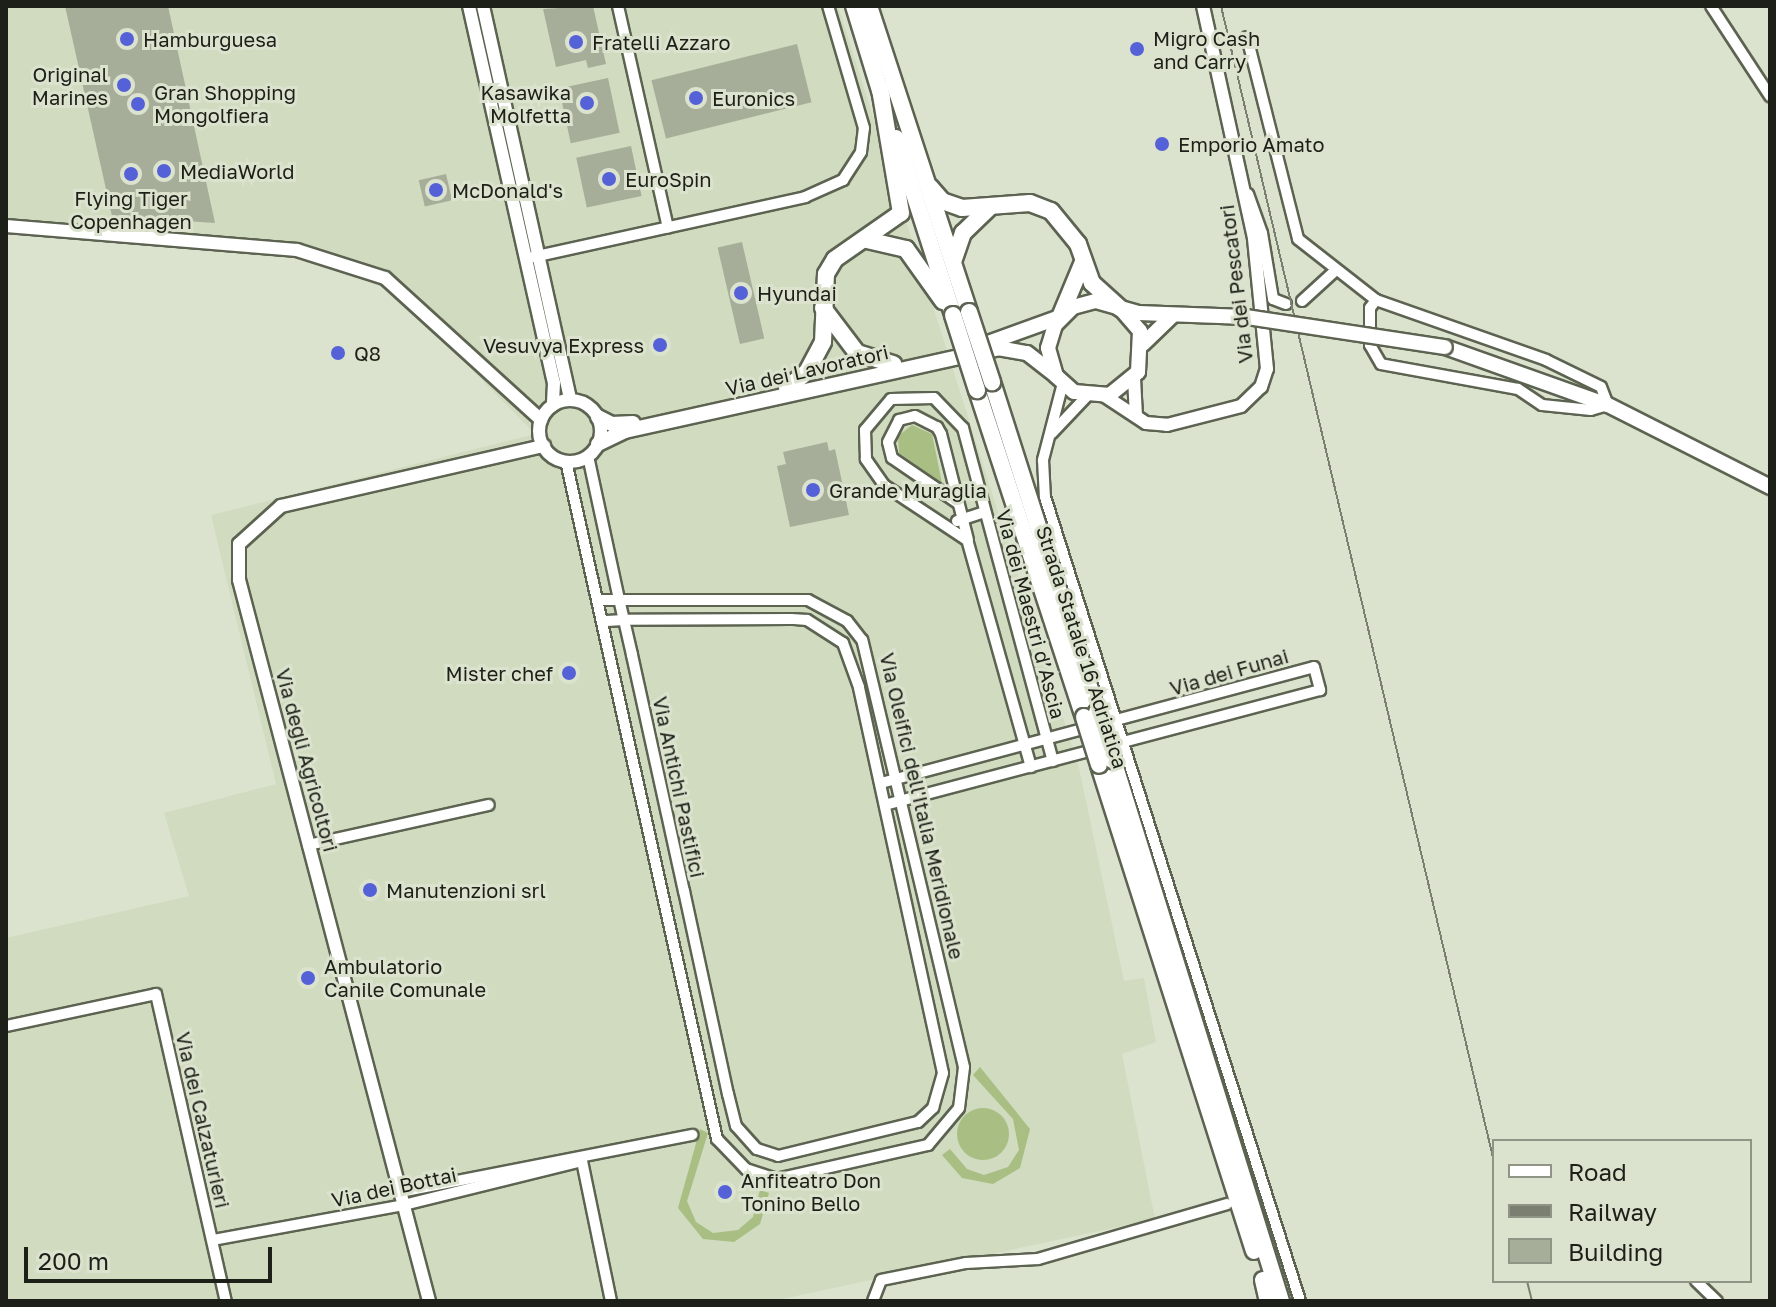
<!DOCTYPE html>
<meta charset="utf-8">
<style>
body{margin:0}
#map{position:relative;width:1776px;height:1307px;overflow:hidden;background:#dbe3ce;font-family:"Golos Text",sans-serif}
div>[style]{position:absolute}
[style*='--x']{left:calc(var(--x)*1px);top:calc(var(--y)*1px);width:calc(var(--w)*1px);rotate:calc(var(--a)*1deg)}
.built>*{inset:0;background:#d0dbbf}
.green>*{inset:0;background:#a9be83}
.round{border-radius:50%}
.building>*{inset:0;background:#a6ae9a;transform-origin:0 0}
.roads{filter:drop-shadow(2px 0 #5c6351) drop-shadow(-2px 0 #5c6351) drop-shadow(0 2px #5c6351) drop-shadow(0 -2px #5c6351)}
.minor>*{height:10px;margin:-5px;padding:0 5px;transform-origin:5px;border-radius:5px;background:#fff}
.tertiary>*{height:12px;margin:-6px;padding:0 6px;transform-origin:6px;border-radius:6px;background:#fff}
.tertiary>.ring{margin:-6px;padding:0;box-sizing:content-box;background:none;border:12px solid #fff;border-radius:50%}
.secondary>*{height:14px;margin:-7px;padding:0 7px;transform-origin:7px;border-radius:7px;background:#fff}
.trunk>*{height:16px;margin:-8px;padding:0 8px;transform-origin:8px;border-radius:8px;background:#fff}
.rail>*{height:2px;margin:-1px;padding:0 1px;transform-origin:1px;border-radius:1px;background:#7a7f71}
.bridges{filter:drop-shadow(2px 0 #5c6351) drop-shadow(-2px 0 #5c6351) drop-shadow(0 2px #5c6351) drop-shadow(0 -2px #5c6351)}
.secondary-bridge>*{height:14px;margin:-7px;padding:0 7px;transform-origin:7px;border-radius:7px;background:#fff}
.trunk-bridge>*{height:16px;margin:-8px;padding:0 8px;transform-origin:8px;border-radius:8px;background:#fff}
.dots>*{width:22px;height:22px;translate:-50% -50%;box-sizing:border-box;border:4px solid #dbe3ce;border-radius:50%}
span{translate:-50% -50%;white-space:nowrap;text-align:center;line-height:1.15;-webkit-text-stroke:6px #dbe3ce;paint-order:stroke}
.poi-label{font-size:20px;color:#1d2018}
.left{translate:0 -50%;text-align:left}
.right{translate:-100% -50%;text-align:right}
.street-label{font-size:20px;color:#1d2018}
.frame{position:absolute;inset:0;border:8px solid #1d2018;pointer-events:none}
.legend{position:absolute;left:1492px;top:1139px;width:260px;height:144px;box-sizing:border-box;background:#dbe3ce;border:2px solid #8f9585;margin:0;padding:10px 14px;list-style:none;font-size:24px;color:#1d2018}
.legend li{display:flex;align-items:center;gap:16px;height:40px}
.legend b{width:40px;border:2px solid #8f9585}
.scale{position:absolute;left:24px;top:1247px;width:248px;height:36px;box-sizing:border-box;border:4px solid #1d2018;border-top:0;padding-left:10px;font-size:24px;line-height:28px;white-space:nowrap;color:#1d2018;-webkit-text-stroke:6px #dbe3ce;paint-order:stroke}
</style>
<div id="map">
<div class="built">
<div style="clip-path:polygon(6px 6px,838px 6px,1079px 768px,1124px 981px,1144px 978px,1156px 1042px,1122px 1054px,1155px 1219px,773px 1301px,6px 1301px,6px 938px,189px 896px,164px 813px,276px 784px,211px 515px,535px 434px,397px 293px,306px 257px,6px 230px)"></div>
</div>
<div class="green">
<div style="clip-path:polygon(912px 425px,932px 434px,942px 483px,899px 453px,898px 436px)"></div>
<div style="clip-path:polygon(980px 1067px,1030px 1129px,1020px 1168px,993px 1184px,962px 1178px,942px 1155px,950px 1149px,967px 1169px,984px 1175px,1008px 1167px,1019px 1150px,1013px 1119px,973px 1075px)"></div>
<div class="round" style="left:957px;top:1108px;width:52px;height:52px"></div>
<div style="clip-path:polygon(700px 1129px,708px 1133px,687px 1201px,696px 1222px,713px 1233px,738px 1230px,753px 1217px,760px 1190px,769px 1193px,760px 1224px,734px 1242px,703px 1239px,678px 1208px)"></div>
</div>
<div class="building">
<div style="clip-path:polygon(65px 6px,168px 6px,215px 223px,112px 216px)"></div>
<div style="clip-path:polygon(593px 6px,606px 64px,588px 68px,586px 60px,556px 67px,543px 9px)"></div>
<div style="left:797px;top:44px;width:60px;height:150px;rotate:76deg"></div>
<div style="left:608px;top:78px;width:56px;height:50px;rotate:78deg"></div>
<div style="left:631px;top:146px;width:51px;height:56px;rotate:78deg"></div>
<div style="left:446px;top:174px;width:27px;height:28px;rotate:77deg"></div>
<div style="left:742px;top:242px;width:99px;height:25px;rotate:77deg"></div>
<div style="clip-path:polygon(827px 442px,829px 451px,835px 449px,849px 515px,790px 527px,777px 466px,786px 464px,783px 452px)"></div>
</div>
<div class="roads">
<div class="minor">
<div style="--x:618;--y:6;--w:227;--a:77.3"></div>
<div style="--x:1711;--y:6;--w:108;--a:56.8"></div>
<div style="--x:1247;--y:37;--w:208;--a:75.8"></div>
<div style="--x:1298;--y:239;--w:99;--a:38"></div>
<div style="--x:1248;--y:194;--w:41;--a:70.3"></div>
<div style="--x:1262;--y:233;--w:67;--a:80.5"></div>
<div style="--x:1273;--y:299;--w:14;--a:21"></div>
<div style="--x:533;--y:257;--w:279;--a:-12.4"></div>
<div style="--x:805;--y:197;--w:42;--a:-24.1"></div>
<div style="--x:843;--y:180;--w:33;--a:-57"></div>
<div style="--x:861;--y:152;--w:24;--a:-83"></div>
<div style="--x:864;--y:128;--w:127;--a:-106.4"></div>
<div style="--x:1376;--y:300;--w:180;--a:19.4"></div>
<div style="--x:1546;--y:360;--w:61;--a:26.1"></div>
<div style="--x:1601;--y:387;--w:19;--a:69"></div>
<div style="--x:1608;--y:405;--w:18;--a:164"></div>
<div style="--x:1591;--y:410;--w:49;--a:-174.2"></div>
<div style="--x:1542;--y:405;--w:29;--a:-146"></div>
<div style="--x:1518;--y:389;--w:139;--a:-169.7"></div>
<div style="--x:1381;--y:364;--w:22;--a:-120"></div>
<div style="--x:1370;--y:345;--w:37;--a:-90"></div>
<div style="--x:1370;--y:308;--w:10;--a:-53"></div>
<div style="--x:1302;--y:301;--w:46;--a:-42.4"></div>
<div style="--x:1063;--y:383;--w:80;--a:104.6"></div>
<div style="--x:1043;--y:460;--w:37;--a:87"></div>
<div style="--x:1045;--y:497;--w:843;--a:72.4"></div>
<div style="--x:1052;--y:433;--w:51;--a:-46.6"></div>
<div style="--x:588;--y:456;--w:146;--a:77.8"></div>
<div style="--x:619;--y:599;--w:22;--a:77"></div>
<div style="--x:624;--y:620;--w:36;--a:77"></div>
<div style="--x:632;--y:655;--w:242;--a:77.6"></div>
<div style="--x:684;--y:891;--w:208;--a:77.8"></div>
<div style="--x:728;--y:1094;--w:33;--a:76"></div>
<div style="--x:736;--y:1126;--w:31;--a:48"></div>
<div style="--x:757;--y:1149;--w:22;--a:18"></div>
<div style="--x:778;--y:1156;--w:144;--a:-13.7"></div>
<div style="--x:918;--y:1122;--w:21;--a:-43"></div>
<div style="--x:933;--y:1108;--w:36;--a:-74"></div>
<div style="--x:943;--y:1073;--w:395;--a:-102.3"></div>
<div style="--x:859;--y:687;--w:47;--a:-110"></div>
<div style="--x:843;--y:643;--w:43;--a:-147.4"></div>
<div style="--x:807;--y:620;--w:16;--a:-176"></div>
<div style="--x:791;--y:619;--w:167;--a:179.7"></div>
<div style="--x:624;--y:620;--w:22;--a:177"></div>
<div style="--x:566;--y:461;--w:695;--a:77.44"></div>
<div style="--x:717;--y:1139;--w:42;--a:46"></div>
<div style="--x:746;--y:1169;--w:33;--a:18"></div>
<div style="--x:777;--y:1179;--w:155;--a:-12.7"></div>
<div style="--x:928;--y:1145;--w:48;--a:-50"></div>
<div style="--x:959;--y:1108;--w:41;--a:-83"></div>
<div style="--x:964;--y:1067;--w:439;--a:-103.4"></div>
<div style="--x:862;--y:640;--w:24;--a:-128"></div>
<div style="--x:847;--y:621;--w:44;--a:-151.7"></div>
<div style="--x:808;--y:600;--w:210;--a:180"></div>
<div style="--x:958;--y:503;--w:80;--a:-145.7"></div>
<div style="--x:892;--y:458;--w:16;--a:-104"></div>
<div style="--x:888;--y:442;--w:25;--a:-63"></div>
<div style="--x:899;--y:420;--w:16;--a:-14"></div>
<div style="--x:915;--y:416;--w:25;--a:27"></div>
<div style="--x:937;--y:427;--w:8;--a:60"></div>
<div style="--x:941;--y:434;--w:109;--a:75.7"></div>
<div style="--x:957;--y:521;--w:29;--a:-18"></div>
<div style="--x:1031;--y:767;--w:236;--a:-105.7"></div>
<div style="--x:967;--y:540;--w:100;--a:-146.5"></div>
<div style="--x:884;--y:485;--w:32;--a:-125"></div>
<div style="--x:866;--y:459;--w:29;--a:-92"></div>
<div style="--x:865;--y:430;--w:40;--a:-50"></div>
<div style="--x:891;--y:399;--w:43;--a:-1.3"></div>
<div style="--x:934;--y:398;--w:42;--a:46"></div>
<div style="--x:963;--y:428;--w:345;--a:74.9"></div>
<div style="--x:881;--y:783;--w:448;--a:-15"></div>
<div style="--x:1314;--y:667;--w:24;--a:75"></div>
<div style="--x:1320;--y:690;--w:449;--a:165.2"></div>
<div style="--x:308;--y:845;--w:185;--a:-12.5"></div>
<div style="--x:6;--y:1026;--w:153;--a:-12"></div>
<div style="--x:156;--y:994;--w:315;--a:77.2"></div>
<div style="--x:401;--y:1192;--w:297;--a:-11.1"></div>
<div style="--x:213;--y:1240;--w:194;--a:-10.4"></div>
<div style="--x:404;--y:1205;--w:183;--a:-13.9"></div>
<div style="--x:582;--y:1161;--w:143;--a:78.3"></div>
<div style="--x:1696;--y:1281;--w:29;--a:44"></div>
<div style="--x:873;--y:1301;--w:22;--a:-69"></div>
<div style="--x:881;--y:1280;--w:87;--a:-11.3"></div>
<div style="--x:966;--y:1263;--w:72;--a:-3.2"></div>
<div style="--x:1038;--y:1259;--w:197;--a:-16.2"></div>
</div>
<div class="tertiary">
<div style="--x:469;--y:6;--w:386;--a:77.3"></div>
<div style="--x:554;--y:383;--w:22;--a:93"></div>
<div style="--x:483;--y:6;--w:403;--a:77.5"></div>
<div style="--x:6;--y:226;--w:292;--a:4.7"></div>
<div style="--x:297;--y:250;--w:92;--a:17.7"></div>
<div style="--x:385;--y:278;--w:211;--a:42.3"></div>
<div style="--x:1134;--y:378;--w:36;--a:87"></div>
<div style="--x:1105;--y:396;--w:49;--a:33.4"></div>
<div style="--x:1146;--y:423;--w:21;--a:5"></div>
<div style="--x:1167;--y:425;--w:76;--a:-14.4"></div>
<div style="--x:1241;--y:406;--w:28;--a:-44"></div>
<div style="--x:1261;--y:387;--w:19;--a:-72"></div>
<div style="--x:1267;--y:369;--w:132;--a:-95.7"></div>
<div style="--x:1254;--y:238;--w:238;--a:-102.4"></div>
<div class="ring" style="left:539px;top:400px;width:50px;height:50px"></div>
<div style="--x:429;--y:1301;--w:746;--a:-104.76"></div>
<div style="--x:239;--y:580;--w:36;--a:-90"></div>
<div style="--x:239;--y:544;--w:57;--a:-42.1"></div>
<div style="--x:281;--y:506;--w:270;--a:-12.9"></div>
</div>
<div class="secondary">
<div style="--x:1120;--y:308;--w:30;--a:49"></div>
<div style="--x:1140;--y:331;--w:41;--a:92.8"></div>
<div style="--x:1138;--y:372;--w:36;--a:141"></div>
<div style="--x:1110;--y:395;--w:36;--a:-175"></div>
<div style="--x:1074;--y:392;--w:24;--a:-138"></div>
<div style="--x:1056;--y:376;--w:29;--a:-106"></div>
<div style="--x:1048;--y:348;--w:24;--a:-73"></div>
<div style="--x:1055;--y:325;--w:25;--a:-45"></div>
<div style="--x:1073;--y:307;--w:24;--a:-15"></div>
<div style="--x:1096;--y:301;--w:44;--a:15.9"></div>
<div style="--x:1138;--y:313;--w:108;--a:2.1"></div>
<div style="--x:985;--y:344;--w:80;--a:-19.8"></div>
<div style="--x:1143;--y:344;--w:40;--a:-44"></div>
<div style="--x:1445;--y:347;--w:173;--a:19.6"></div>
<div style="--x:1608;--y:405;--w:182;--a:26.8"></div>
<div style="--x:598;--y:417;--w:16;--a:27"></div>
<div style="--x:612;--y:424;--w:21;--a:-3"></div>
<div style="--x:598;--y:444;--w:30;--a:-26"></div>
<div style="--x:625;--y:431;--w:382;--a:-12.5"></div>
<div style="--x:998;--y:348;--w:29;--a:10"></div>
<div style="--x:1027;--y:353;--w:37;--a:38"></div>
</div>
<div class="trunk">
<div style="--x:854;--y:6;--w:95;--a:72.9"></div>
<div style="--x:869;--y:6;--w:322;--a:71.9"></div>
<div style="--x:896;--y:138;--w:186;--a:72.1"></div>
<div style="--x:930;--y:187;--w:18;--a:49"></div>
<div style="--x:942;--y:201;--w:21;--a:19"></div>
<div style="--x:962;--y:208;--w:68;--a:-4.2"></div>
<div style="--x:1030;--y:203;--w:22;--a:21"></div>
<div style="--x:1051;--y:211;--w:43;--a:50.7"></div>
<div style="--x:1078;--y:244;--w:41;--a:70.3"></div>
<div style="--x:1092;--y:283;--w:38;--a:42"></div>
<div style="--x:867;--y:240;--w:40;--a:13"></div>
<div style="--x:906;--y:249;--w:64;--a:54.6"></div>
<div style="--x:953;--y:262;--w:31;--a:-71"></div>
<div style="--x:963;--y:233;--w:36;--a:-44"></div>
<div style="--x:823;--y:308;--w:56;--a:52.9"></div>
<div style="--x:857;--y:353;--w:38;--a:17"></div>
<div style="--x:1060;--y:317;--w:60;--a:-67.3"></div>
<div style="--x:992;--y:382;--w:346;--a:72.3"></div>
<div style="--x:787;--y:388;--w:26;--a:-39"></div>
<div style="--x:807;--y:372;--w:34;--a:-62"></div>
<div style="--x:823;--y:342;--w:68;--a:-87.5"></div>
<div style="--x:826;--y:274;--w:17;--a:-59"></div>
<div style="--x:835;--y:259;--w:80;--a:-34.9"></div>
<div style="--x:901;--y:213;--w:126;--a:-99.6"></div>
<div style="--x:977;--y:390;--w:344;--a:71.9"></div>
<div style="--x:1113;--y:760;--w:566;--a:72.75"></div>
<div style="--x:1099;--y:765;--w:510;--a:72.31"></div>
<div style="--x:1263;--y:1280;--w:22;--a:77"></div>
</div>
</div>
<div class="rail">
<div style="--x:1221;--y:6;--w:1188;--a:76.71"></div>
<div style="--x:1527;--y:1281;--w:21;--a:76"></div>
</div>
<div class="bridges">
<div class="secondary-bridge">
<div style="--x:1246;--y:317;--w:201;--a:8.6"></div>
</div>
<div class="trunk-bridge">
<div style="--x:969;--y:312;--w:74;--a:71.8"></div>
<div style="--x:953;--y:315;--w:79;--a:72.3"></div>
<div style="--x:1097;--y:712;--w:51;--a:71.6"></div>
<div style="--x:1084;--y:717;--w:50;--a:72.6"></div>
</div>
</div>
<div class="dots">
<div style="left:127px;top:39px;background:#5561d7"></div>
<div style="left:576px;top:42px;background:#5561d7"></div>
<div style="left:1137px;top:49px;background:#5561d7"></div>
<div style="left:124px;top:85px;background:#5561d7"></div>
<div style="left:696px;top:98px;background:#5561d7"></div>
<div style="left:587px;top:103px;background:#5561d7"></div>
<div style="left:138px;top:104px;background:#5561d7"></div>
<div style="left:1162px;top:144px;background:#5561d7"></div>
<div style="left:164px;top:171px;background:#5561d7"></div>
<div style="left:131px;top:174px;background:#5561d7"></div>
<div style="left:609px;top:179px;background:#5561d7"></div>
<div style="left:436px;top:190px;background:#5561d7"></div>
<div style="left:741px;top:293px;background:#5561d7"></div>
<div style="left:660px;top:345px;background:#5561d7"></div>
<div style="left:338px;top:353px;background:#5561d7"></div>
<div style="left:813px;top:490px;background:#5561d7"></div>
<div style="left:569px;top:673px;background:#5561d7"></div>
<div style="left:370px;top:890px;background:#5561d7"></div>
<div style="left:308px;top:978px;background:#5561d7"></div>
<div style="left:725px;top:1192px;background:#5561d7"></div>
</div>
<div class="poi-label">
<span class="left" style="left:1153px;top:50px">Migro Cash<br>and Carry</span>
<span class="left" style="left:143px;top:39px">Hamburguesa</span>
<span class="left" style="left:592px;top:42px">Fratelli Azzaro</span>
<span class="right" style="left:108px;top:86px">Original<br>Marines</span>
<span class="left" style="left:154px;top:104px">Gran Shopping<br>Mongolfiera</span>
<span class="right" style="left:571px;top:104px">Kasawika<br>Molfetta</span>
<span class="left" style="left:712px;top:98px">Euronics</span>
<span class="left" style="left:1178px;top:144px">Emporio Amato</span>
<span class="left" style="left:180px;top:171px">MediaWorld</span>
<span class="left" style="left:625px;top:179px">EuroSpin</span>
<span class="left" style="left:452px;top:190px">McDonald's</span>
<span style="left:131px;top:210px">Flying Tiger<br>Copenhagen</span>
<span class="left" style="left:757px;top:293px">Hyundai</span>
<span class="right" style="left:644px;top:345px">Vesuvya Express</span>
<span class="left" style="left:354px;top:353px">Q8</span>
<span class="left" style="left:829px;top:490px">Grande Muraglia</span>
<span class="right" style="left:553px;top:673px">Mister chef</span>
<span class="left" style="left:386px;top:890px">Manutenzioni srl</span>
<span class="left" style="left:324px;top:978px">Ambulatorio<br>Canile Comunale</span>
<span class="left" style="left:741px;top:1192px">Anfiteatro Don<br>Tonino Bello</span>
</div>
<div class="street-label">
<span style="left:1236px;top:284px;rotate:-97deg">Via dei Pescatori</span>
<span style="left:807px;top:370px;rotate:-13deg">Via dei Lavoratori</span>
<span style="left:1031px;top:614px;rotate:75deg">Via dei Maestri d’Ascia</span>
<span style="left:1082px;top:647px;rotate:72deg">Strada Statale 16 Adriatica</span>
<span style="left:1229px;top:672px;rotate:-16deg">Via dei Funai</span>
<span style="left:307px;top:760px;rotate:75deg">Via degli Agricoltori</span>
<span style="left:679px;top:787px;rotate:78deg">Via Antichi Pastifici</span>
<span style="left:922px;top:806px;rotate:77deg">Via Oleifici dell'Italia Meridionale</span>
<span style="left:203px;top:1120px;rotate:77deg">Via dei Calzaturieri</span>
<span style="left:394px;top:1187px;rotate:-12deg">Via dei Bottai</span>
</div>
<div class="frame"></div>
<ul class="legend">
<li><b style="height:10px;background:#fff"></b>Road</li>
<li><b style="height:10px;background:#7a7f71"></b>Railway</li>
<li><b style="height:22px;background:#a6ae9a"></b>Building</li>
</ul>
<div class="scale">200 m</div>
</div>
